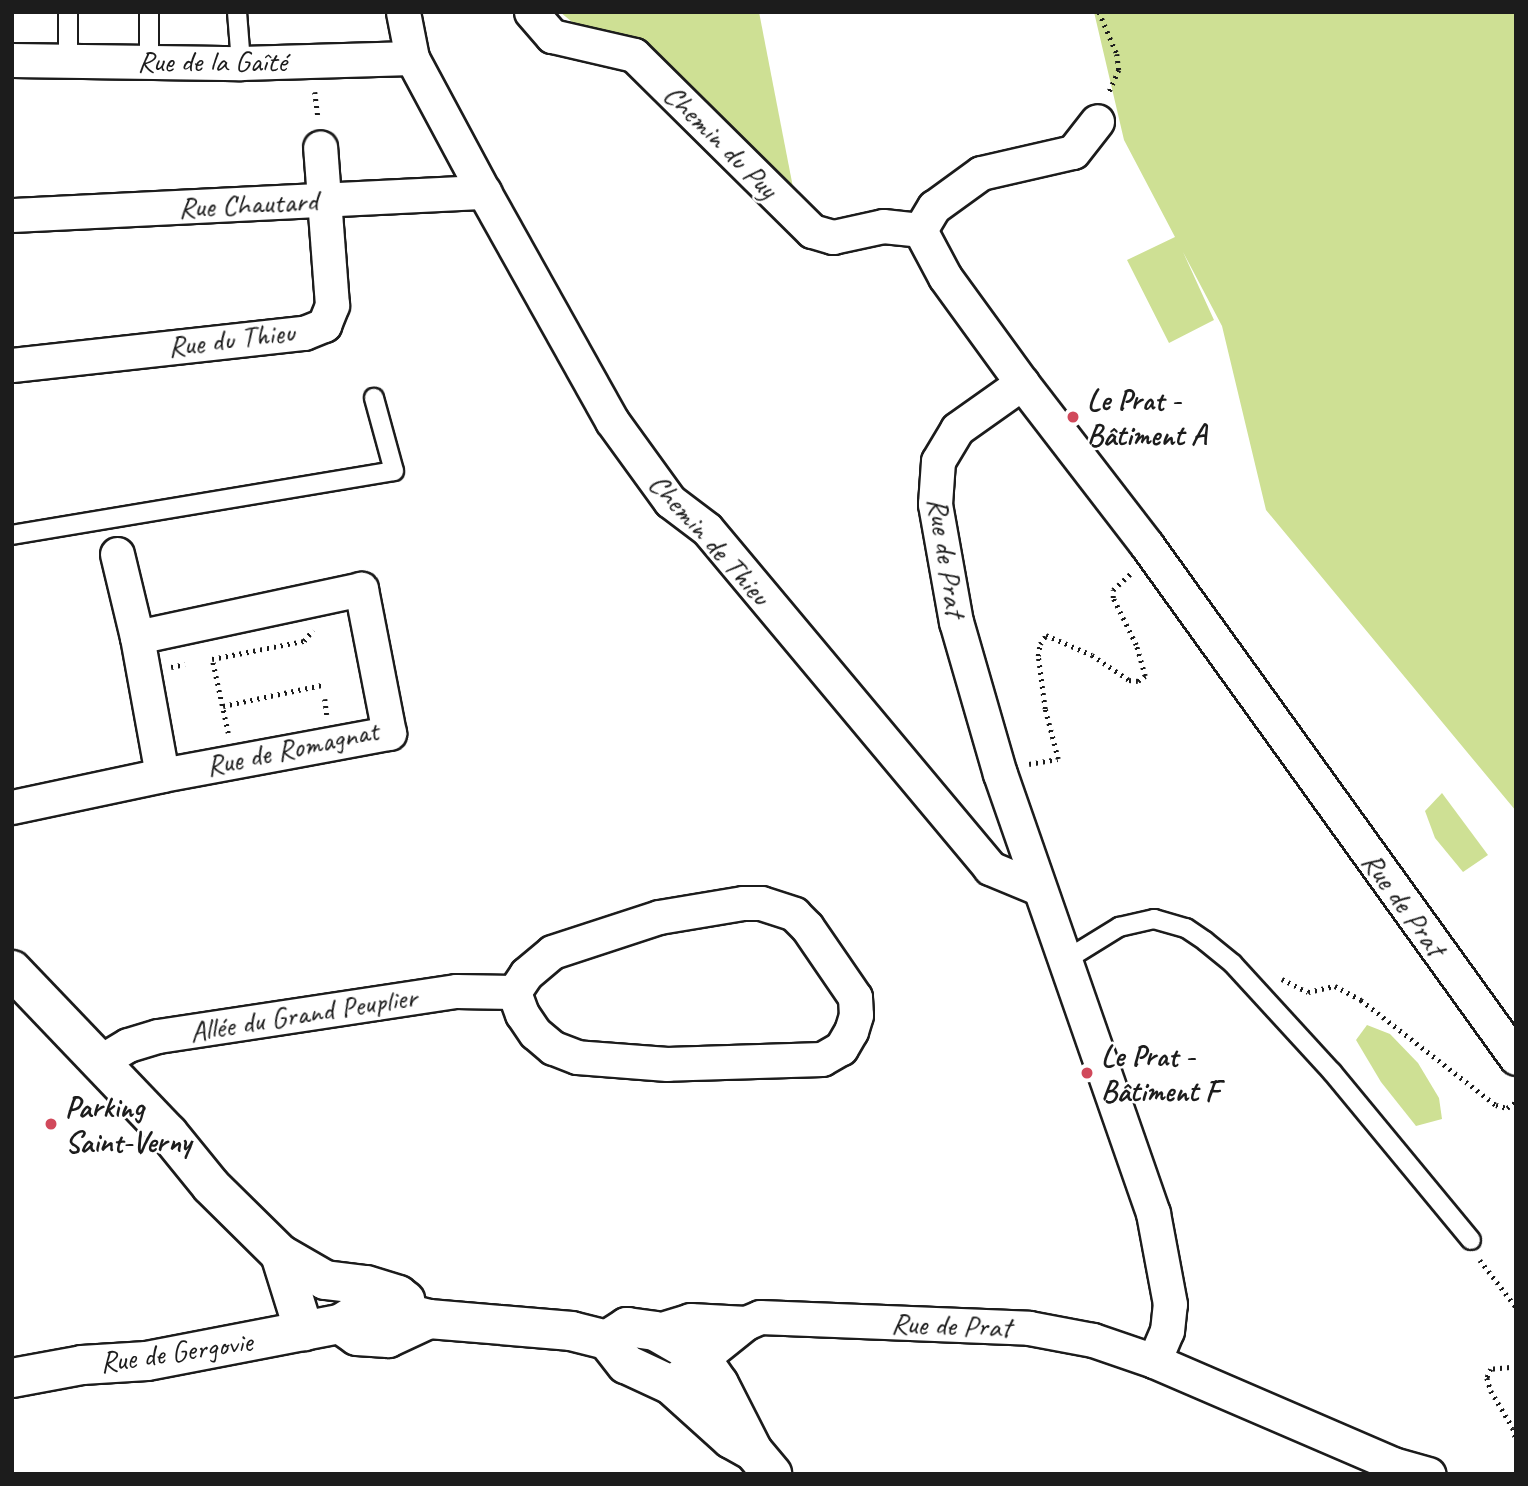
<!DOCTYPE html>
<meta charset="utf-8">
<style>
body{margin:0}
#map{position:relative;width:1528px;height:1486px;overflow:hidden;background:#fff;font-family:Caveat,sans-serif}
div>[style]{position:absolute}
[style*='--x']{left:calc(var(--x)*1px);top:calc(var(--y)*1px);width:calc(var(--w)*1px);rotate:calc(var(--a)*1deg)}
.green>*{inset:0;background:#cee094}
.path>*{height:4.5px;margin-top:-2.25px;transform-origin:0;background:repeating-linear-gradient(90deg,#1c1c1c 0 2px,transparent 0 7px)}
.roads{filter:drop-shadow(2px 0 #1c1c1c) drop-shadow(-2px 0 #1c1c1c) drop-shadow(0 2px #1c1c1c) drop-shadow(0 -2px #1c1c1c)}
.lane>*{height:18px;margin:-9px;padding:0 9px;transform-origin:9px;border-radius:9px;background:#fff}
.street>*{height:33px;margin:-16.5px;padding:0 16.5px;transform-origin:16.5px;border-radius:16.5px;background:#fff}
.secondary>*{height:38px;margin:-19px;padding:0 19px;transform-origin:19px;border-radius:19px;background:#fff}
.dots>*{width:19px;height:19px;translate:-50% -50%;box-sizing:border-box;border:4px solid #fff;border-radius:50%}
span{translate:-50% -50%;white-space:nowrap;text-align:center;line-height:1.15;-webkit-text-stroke:5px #fff;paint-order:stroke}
.street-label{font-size:30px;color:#1c1c1c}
.poi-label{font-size:30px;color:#1c1c1c;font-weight:700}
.left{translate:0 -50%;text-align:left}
.frame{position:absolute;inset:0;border:14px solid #1c1c1c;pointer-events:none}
</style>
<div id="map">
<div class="green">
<div style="clip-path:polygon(560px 12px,759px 12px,797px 208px)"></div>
<div style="clip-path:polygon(1094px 12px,1516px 12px,1516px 811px,1266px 510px,1222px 326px,1183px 252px,1214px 320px,1169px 343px,1127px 260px,1175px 237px,1124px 140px)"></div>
<div style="clip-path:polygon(1442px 793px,1488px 855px,1463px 872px,1435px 838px,1425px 811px)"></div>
<div style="clip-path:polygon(1367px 1025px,1390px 1034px,1418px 1063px,1439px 1098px,1442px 1119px,1416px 1126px,1381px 1082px,1356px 1040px)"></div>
</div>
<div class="path">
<div style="--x:1099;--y:12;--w:46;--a:66.8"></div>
<div style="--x:1117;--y:54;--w:16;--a:83"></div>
<div style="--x:1119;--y:70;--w:27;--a:114"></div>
<div style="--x:315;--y:92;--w:26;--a:83"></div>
<div style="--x:171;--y:667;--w:14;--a:-12"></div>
<div style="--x:325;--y:699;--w:16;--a:83"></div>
<div style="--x:223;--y:706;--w:101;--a:-12"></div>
<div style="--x:228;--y:733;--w:76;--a:-102.2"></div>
<div style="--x:212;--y:659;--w:94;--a:-11.1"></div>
<div style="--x:304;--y:641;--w:14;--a:-51"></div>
<div style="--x:1029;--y:764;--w:29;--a:-10"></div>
<div style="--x:1058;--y:759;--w:52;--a:-104.6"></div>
<div style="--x:1045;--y:709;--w:53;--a:-97.5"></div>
<div style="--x:1038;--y:656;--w:12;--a:-81"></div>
<div style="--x:1040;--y:644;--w:11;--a:-56"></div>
<div style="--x:1046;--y:635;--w:50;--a:23.5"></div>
<div style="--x:1092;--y:655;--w:45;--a:34"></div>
<div style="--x:1129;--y:680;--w:9;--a:6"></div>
<div style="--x:1138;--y:681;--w:9;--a:-36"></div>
<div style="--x:1145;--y:676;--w:32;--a:-106"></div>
<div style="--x:1136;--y:645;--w:52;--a:-116.1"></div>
<div style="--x:1113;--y:598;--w:8;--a:-90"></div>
<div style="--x:1113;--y:590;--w:25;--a:-43"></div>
<div style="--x:1282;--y:979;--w:29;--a:27"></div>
<div style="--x:1308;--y:992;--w:28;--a:-13"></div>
<div style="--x:1335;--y:986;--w:30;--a:28"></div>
<div style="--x:1361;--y:1000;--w:171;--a:37.9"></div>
<div style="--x:1496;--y:1105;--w:11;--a:15"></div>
<div style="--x:1507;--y:1108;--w:11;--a:-34"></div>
<div style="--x:1480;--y:1260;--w:59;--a:52.5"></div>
<div style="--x:1516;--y:1367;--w:25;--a:175"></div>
<div style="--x:1491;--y:1369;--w:10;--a:114"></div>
<div style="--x:1487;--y:1378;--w:14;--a:73"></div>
<div style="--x:1491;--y:1391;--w:43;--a:59.3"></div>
<div style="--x:1513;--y:1428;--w:12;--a:76"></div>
</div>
<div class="roads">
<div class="lane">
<div style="--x:68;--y:12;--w:49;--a:90"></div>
<div style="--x:149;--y:12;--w:50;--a:90"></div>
<div style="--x:237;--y:12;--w:51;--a:85.5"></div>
<div style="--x:12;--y:535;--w:387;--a:-9.5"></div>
<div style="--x:394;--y:471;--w:76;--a:-105.3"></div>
<div style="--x:1064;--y:961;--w:65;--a:-31.7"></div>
<div style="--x:1119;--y:927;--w:36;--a:-13"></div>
<div style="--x:1154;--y:919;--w:33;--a:16"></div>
<div style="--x:1186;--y:928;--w:23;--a:34"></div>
<div style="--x:1205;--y:941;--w:36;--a:39"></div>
<div style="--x:1233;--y:964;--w:147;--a:47.5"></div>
<div style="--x:1332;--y:1072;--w:218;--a:50.4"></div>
</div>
<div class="street">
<div style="--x:403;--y:12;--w:47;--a:78.9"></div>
<div style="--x:412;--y:58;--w:152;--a:61.8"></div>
<div style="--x:484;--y:192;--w:262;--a:60.8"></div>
<div style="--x:612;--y:421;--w:99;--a:54.1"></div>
<div style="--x:670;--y:501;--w:46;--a:37.1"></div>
<div style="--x:707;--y:529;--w:442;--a:50.1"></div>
<div style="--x:990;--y:868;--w:52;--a:22.6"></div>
<div style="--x:531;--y:12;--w:32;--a:49"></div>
<div style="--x:552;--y:36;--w:84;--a:13"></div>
<div style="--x:634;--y:55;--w:250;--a:44.7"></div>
<div style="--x:812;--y:231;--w:22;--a:16"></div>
<div style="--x:833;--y:237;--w:51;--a:-12.4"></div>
<div style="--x:883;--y:226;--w:37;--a:6"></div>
<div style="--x:920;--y:230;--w:27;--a:-59"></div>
<div style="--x:934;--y:207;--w:58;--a:-35.9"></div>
<div style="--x:981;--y:173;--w:94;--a:-12.9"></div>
<div style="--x:1073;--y:152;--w:39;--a:-52"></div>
<div style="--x:12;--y:60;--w:229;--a:0.8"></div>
<div style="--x:241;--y:63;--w:171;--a:-1.7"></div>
<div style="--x:12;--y:215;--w:473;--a:-2.8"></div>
<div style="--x:920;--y:230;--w:53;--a:62"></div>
<div style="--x:945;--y:277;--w:131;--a:54"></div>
<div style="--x:12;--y:365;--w:294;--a:-6.3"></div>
<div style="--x:304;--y:333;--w:22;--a:-22"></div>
<div style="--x:324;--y:325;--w:22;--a:-68"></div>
<div style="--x:332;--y:305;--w:158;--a:-94.3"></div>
<div style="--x:117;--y:554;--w:85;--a:76.5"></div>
<div style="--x:137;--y:637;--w:140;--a:79.7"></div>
<div style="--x:12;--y:807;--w:153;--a:-12"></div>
<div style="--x:162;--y:775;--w:231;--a:-10.5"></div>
<div style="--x:389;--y:733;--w:147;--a:-101"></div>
<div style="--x:361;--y:589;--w:229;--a:167.9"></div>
<div style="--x:743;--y:903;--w:18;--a:0"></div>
<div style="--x:761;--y:903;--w:35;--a:18"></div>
<div style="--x:794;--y:914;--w:18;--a:45"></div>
<div style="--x:807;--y:927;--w:85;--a:55.6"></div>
<div style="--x:855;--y:997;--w:18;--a:87"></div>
<div style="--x:856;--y:1015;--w:17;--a:107"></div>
<div style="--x:851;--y:1031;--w:20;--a:120"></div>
<div style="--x:841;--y:1048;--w:22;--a:150"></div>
<div style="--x:822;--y:1059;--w:155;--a:178.2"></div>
<div style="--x:667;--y:1064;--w:90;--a:-175.6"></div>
<div style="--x:577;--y:1057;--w:26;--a:-159"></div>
<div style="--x:553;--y:1048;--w:23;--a:-140"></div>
<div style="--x:535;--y:1033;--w:23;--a:-124"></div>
<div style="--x:522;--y:1014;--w:23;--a:-110"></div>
<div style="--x:514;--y:992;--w:22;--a:-56"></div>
<div style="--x:526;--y:974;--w:34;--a:-40"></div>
<div style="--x:552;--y:952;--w:113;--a:-18.1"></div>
<div style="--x:659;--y:917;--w:85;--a:-9.5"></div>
<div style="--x:98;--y:1063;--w:35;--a:-31"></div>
<div style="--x:128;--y:1045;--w:31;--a:-17"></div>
<div style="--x:158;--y:1036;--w:301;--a:-8.6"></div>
<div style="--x:456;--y:991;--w:58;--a:1"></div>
<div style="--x:655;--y:1331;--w:37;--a:-17"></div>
<div style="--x:690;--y:1320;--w:56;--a:3.1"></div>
<div style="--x:1154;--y:1361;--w:33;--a:-67"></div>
<div style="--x:1167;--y:1331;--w:27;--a:-84"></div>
<div style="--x:1170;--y:1304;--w:93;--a:-100.6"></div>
<div style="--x:1153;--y:1213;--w:465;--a:-109.2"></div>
<div style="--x:1000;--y:774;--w:158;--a:-106.1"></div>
<div style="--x:956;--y:622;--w:120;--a:-100.1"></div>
<div style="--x:935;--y:504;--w:43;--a:-86"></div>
<div style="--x:938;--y:461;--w:37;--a:-59"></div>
<div style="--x:957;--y:429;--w:80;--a:-35.3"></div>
<div style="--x:1022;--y:383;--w:203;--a:52.4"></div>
<div style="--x:1146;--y:544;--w:633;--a:54.25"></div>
<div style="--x:681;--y:1375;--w:83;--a:-38.7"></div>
<div style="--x:746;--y:1323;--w:15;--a:-23"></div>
<div style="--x:760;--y:1317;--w:269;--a:2.3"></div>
<div style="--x:1029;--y:1328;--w:65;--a:10.6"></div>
<div style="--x:1093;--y:1340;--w:65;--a:19"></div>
<div style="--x:1154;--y:1361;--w:260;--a:23.3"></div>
<div style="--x:1393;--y:1464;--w:37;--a:16"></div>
</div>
<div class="secondary">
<div style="--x:12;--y:970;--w:226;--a:46.3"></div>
<div style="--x:168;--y:1133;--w:68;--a:50.9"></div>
<div style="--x:211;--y:1186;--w:97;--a:44.6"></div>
<div style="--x:280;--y:1254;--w:52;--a:30"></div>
<div style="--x:325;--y:1280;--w:41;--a:7"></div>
<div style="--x:366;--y:1285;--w:34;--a:17"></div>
<div style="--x:398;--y:1295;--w:9;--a:36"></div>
<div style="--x:280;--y:1254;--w:81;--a:72.7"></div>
<div style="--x:340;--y:1324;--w:21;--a:35"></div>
<div style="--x:357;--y:1336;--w:31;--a:4"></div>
<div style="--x:388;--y:1338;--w:45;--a:-24.9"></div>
<div style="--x:607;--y:1340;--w:24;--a:-33"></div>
<div style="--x:627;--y:1327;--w:28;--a:8"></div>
<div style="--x:655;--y:1331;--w:52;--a:30"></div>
<div style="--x:700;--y:1357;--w:33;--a:55"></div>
<div style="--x:719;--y:1384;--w:75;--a:63.1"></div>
<div style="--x:753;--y:1451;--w:30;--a:50"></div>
<div style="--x:12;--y:1378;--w:71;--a:-10.5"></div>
<div style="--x:82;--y:1365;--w:65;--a:-3.5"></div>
<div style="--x:147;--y:1361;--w:197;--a:-10.9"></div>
<div style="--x:340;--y:1324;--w:28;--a:-32"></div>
<div style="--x:364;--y:1309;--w:29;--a:2"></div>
<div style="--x:393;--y:1310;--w:37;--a:14"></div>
<div style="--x:429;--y:1319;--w:143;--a:4.8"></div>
<div style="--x:571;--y:1331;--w:37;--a:14"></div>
<div style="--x:607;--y:1340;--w:31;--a:52"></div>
<div style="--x:626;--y:1364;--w:50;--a:25"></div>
<div style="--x:671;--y:1385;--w:81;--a:42"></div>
<div style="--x:731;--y:1439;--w:25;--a:29"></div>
</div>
</div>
<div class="dots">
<div style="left:1073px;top:417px;background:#d1495b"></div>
<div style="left:1087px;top:1073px;background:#d1495b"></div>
<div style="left:51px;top:1124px;background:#d1495b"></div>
</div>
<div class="street-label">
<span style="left:212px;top:61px">Rue de la Gaîté</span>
<span style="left:721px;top:141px;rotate:45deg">Chemin du Puy</span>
<span style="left:248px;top:204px;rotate:-3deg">Rue Chautard</span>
<span style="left:231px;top:339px;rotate:-7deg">Rue du Thieu</span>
<span style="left:710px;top:539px;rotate:48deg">Chemin de Thieu</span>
<span style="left:947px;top:557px;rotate:81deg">Rue de Prat</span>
<span style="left:292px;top:748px;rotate:-12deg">Rue de Romagnat</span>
<span style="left:1404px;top:904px;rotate:54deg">Rue de Prat</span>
<span style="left:303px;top:1014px;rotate:-9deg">Allée du Grand Peuplier</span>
<span style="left:951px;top:1325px;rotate:2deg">Rue de Prat</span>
<span style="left:176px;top:1352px;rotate:-8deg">Rue de Gergovie</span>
</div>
<div class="poi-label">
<span class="left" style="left:1087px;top:417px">Le Prat -<br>Bâtiment A</span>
<span class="left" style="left:1101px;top:1073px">Le Prat -<br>Bâtiment F</span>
<span class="left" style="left:65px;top:1124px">Parking<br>Saint-Verny</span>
</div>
<div class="frame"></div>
</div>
